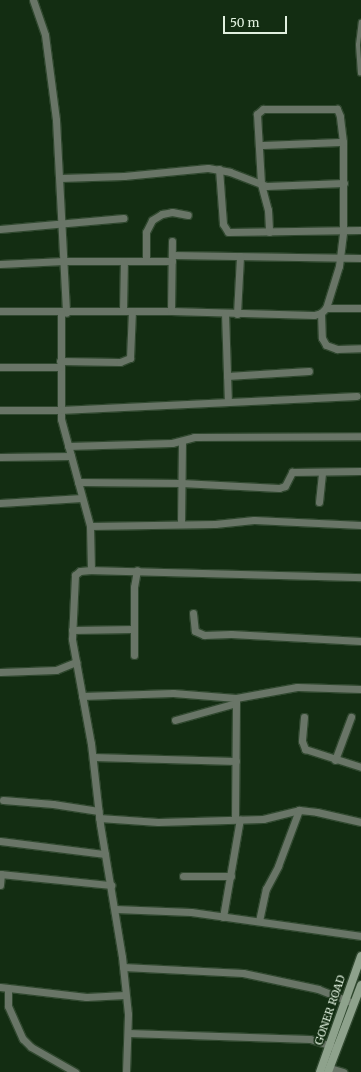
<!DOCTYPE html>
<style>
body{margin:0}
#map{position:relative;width:361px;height:1072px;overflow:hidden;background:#132d12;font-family:Merriweather,serif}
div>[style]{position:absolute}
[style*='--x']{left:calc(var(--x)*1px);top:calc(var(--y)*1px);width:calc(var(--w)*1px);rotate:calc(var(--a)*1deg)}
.roads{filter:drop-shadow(1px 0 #30482f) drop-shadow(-1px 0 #30482f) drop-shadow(0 1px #30482f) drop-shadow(0 -1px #30482f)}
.lane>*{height:3.5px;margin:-1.75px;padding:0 1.75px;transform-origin:1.75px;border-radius:1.75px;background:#697567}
.street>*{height:7px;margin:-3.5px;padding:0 3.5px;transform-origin:3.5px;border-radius:3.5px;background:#697567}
.secondary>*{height:8px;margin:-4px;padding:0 4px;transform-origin:4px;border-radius:4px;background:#8ea28c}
span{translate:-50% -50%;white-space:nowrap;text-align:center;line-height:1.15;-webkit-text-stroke:3.5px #132d12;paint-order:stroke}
.street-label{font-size:11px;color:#e0f0de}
.scale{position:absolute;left:223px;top:16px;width:64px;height:18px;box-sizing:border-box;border:2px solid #e0f0de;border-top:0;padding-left:5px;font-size:12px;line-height:14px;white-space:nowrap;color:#e0f0de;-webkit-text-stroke:3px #132d12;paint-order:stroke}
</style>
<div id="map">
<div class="roads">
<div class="lane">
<div style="--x:360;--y:74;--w:29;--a:-94"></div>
<div style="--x:358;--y:45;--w:23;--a:-83"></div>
</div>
<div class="street">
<div style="--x:33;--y:0;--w:37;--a:71"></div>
<div style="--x:45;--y:35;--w:86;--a:82.6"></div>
<div style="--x:56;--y:120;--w:193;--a:87"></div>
<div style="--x:260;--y:145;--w:83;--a:-2.1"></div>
<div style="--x:219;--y:169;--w:55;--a:85.8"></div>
<div style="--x:223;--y:224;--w:9;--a:58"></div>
<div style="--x:228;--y:232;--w:133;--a:-0.9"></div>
<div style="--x:60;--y:178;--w:64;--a:-1.8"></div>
<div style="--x:124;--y:176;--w:84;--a:-5.4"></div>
<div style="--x:208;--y:168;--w:22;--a:10"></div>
<div style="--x:230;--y:172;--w:39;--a:21"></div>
<div style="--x:266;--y:186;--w:78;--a:-2.2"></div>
<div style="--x:0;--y:229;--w:124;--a:-5.1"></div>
<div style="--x:172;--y:255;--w:189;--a:0.9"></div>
<div style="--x:146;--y:261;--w:29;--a:-90"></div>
<div style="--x:146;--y:232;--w:13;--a:-63"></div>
<div style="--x:152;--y:220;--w:12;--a:-31"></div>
<div style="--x:162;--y:214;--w:10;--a:-11"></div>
<div style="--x:172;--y:212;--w:16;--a:11"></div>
<div style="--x:0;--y:264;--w:64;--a:-2.7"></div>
<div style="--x:64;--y:261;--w:108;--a:0"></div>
<div style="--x:326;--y:308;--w:35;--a:0"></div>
<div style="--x:0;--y:311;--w:171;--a:0"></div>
<div style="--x:171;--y:311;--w:143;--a:1.6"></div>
<div style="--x:314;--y:315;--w:7;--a:-16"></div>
<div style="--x:321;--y:313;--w:7;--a:-45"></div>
<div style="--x:326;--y:308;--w:44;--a:-72.8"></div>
<div style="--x:339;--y:266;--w:35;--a:-83"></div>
<div style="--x:343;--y:231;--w:89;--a:-90"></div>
<div style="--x:343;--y:142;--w:26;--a:-97"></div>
<div style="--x:340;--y:116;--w:8;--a:-113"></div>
<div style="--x:337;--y:109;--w:74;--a:180"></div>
<div style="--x:263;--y:109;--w:8;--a:140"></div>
<div style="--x:257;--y:114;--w:70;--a:86.7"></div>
<div style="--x:261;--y:184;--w:27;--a:75"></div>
<div style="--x:268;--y:210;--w:22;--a:87"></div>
<div style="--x:123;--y:311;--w:50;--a:-88.9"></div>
<div style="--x:171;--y:311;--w:70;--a:-89.2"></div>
<div style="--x:61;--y:313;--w:106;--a:90"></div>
<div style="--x:61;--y:419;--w:111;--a:74.8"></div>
<div style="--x:90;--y:526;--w:44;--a:88.7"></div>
<div style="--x:225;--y:313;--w:89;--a:88.1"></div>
<div style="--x:321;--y:313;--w:25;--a:88"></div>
<div style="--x:322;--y:338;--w:8;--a:60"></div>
<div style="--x:326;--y:345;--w:12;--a:20"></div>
<div style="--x:337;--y:349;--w:24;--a:-2"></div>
<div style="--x:237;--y:314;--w:58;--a:-87"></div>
<div style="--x:60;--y:361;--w:60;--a:1"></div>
<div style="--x:120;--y:362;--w:11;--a:-22"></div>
<div style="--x:130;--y:358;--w:47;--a:-87.6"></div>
<div style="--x:0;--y:367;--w:60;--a:0"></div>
<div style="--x:227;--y:376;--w:82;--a:-3.5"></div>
<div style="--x:0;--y:410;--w:60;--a:0"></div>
<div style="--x:60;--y:410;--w:297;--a:-2.7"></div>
<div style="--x:68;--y:446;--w:104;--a:-1.7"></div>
<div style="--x:172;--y:443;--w:23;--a:-15"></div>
<div style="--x:194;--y:437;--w:167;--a:-0.3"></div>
<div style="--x:0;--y:457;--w:71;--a:-0.8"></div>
<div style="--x:78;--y:482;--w:103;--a:0.6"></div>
<div style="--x:181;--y:483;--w:98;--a:2.9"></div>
<div style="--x:279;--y:488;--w:6;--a:-18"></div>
<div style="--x:285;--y:486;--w:16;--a:-63"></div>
<div style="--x:292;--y:472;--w:69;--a:-0.8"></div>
<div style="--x:319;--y:502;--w:30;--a:-84"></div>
<div style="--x:0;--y:503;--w:82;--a:-3.5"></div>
<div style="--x:181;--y:524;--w:83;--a:-89.3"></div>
<div style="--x:90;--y:526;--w:125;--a:-0.9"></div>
<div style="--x:215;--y:524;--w:39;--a:-6"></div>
<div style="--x:254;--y:520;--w:107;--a:2.7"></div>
<div style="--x:193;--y:613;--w:18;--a:84"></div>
<div style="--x:195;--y:631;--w:10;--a:24"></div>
<div style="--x:204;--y:635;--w:27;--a:-2"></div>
<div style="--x:231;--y:634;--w:130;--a:3.1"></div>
<div style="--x:72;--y:630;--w:62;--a:-0.9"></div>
<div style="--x:134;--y:655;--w:68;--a:-90"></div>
<div style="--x:134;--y:587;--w:17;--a:-80"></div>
<div style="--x:0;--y:672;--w:56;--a:-2"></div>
<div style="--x:56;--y:670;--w:22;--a:-22"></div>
<div style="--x:82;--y:696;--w:91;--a:-1.9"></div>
<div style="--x:173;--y:693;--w:63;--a:4.5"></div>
<div style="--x:236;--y:698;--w:62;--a:-10.2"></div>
<div style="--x:297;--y:687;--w:64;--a:1.8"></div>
<div style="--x:304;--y:717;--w:24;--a:95"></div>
<div style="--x:302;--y:741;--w:9;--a:69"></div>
<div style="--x:305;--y:749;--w:59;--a:17.8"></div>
<div style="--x:175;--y:720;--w:63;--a:-15.6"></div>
<div style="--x:93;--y:757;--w:143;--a:1.6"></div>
<div style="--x:335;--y:760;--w:46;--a:-69.6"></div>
<div style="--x:3;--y:800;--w:50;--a:4.6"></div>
<div style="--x:53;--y:804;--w:46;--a:8.8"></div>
<div style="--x:99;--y:818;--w:59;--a:3.9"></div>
<div style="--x:158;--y:822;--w:105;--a:-1.6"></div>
<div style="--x:263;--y:819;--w:37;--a:-14"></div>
<div style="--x:299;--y:810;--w:18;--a:6"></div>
<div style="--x:317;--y:812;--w:45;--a:12.8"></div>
<div style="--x:235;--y:819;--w:121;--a:-89.5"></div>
<div style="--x:0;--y:841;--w:106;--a:7.1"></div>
<div style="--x:0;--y:874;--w:112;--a:5.7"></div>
<div style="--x:183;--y:876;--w:48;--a:0"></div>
<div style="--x:0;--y:885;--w:11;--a:-85"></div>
<div style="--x:115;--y:909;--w:76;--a:2.3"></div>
<div style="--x:191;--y:912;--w:172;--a:8"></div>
<div style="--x:223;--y:917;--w:99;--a:-80.2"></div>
<div style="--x:259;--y:921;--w:33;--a:-78"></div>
<div style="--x:266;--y:889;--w:26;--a:-62"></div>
<div style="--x:278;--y:866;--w:60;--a:-69.4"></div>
<div style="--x:123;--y:967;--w:120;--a:2.9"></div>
<div style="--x:243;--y:973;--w:77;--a:12"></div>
<div style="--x:318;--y:989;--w:35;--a:22"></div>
<div style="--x:0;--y:987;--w:87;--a:6.6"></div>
<div style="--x:86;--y:997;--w:39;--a:-3"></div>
<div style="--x:8;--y:988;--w:18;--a:90"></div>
<div style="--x:8;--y:1006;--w:36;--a:66"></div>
<div style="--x:23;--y:1039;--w:11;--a:45"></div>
<div style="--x:31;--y:1047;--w:51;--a:29.6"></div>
<div style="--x:128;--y:1033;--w:182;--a:1.9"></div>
<div style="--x:310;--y:1039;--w:25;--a:18"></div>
<div style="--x:330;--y:1068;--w:14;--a:17"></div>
<div style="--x:126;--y:1072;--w:58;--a:-88"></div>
<div style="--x:128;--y:1014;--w:57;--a:-96"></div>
<div style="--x:122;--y:957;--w:135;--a:-99.4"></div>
<div style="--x:100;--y:824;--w:81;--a:-96.4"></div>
<div style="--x:91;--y:744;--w:107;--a:-100.3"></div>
<div style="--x:72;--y:639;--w:64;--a:-87.3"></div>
<div style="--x:75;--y:575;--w:6;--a:-39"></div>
<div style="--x:80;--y:571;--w:11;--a:-5"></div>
<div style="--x:91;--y:570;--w:270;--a:1.5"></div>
</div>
<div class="secondary">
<div style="--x:320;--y:1072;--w:123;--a:-70.5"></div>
<div style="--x:328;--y:1072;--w:93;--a:-69.2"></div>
</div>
</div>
<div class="street-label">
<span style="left:330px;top:1010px;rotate:-71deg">GONER ROAD</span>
</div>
<div class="scale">50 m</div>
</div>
